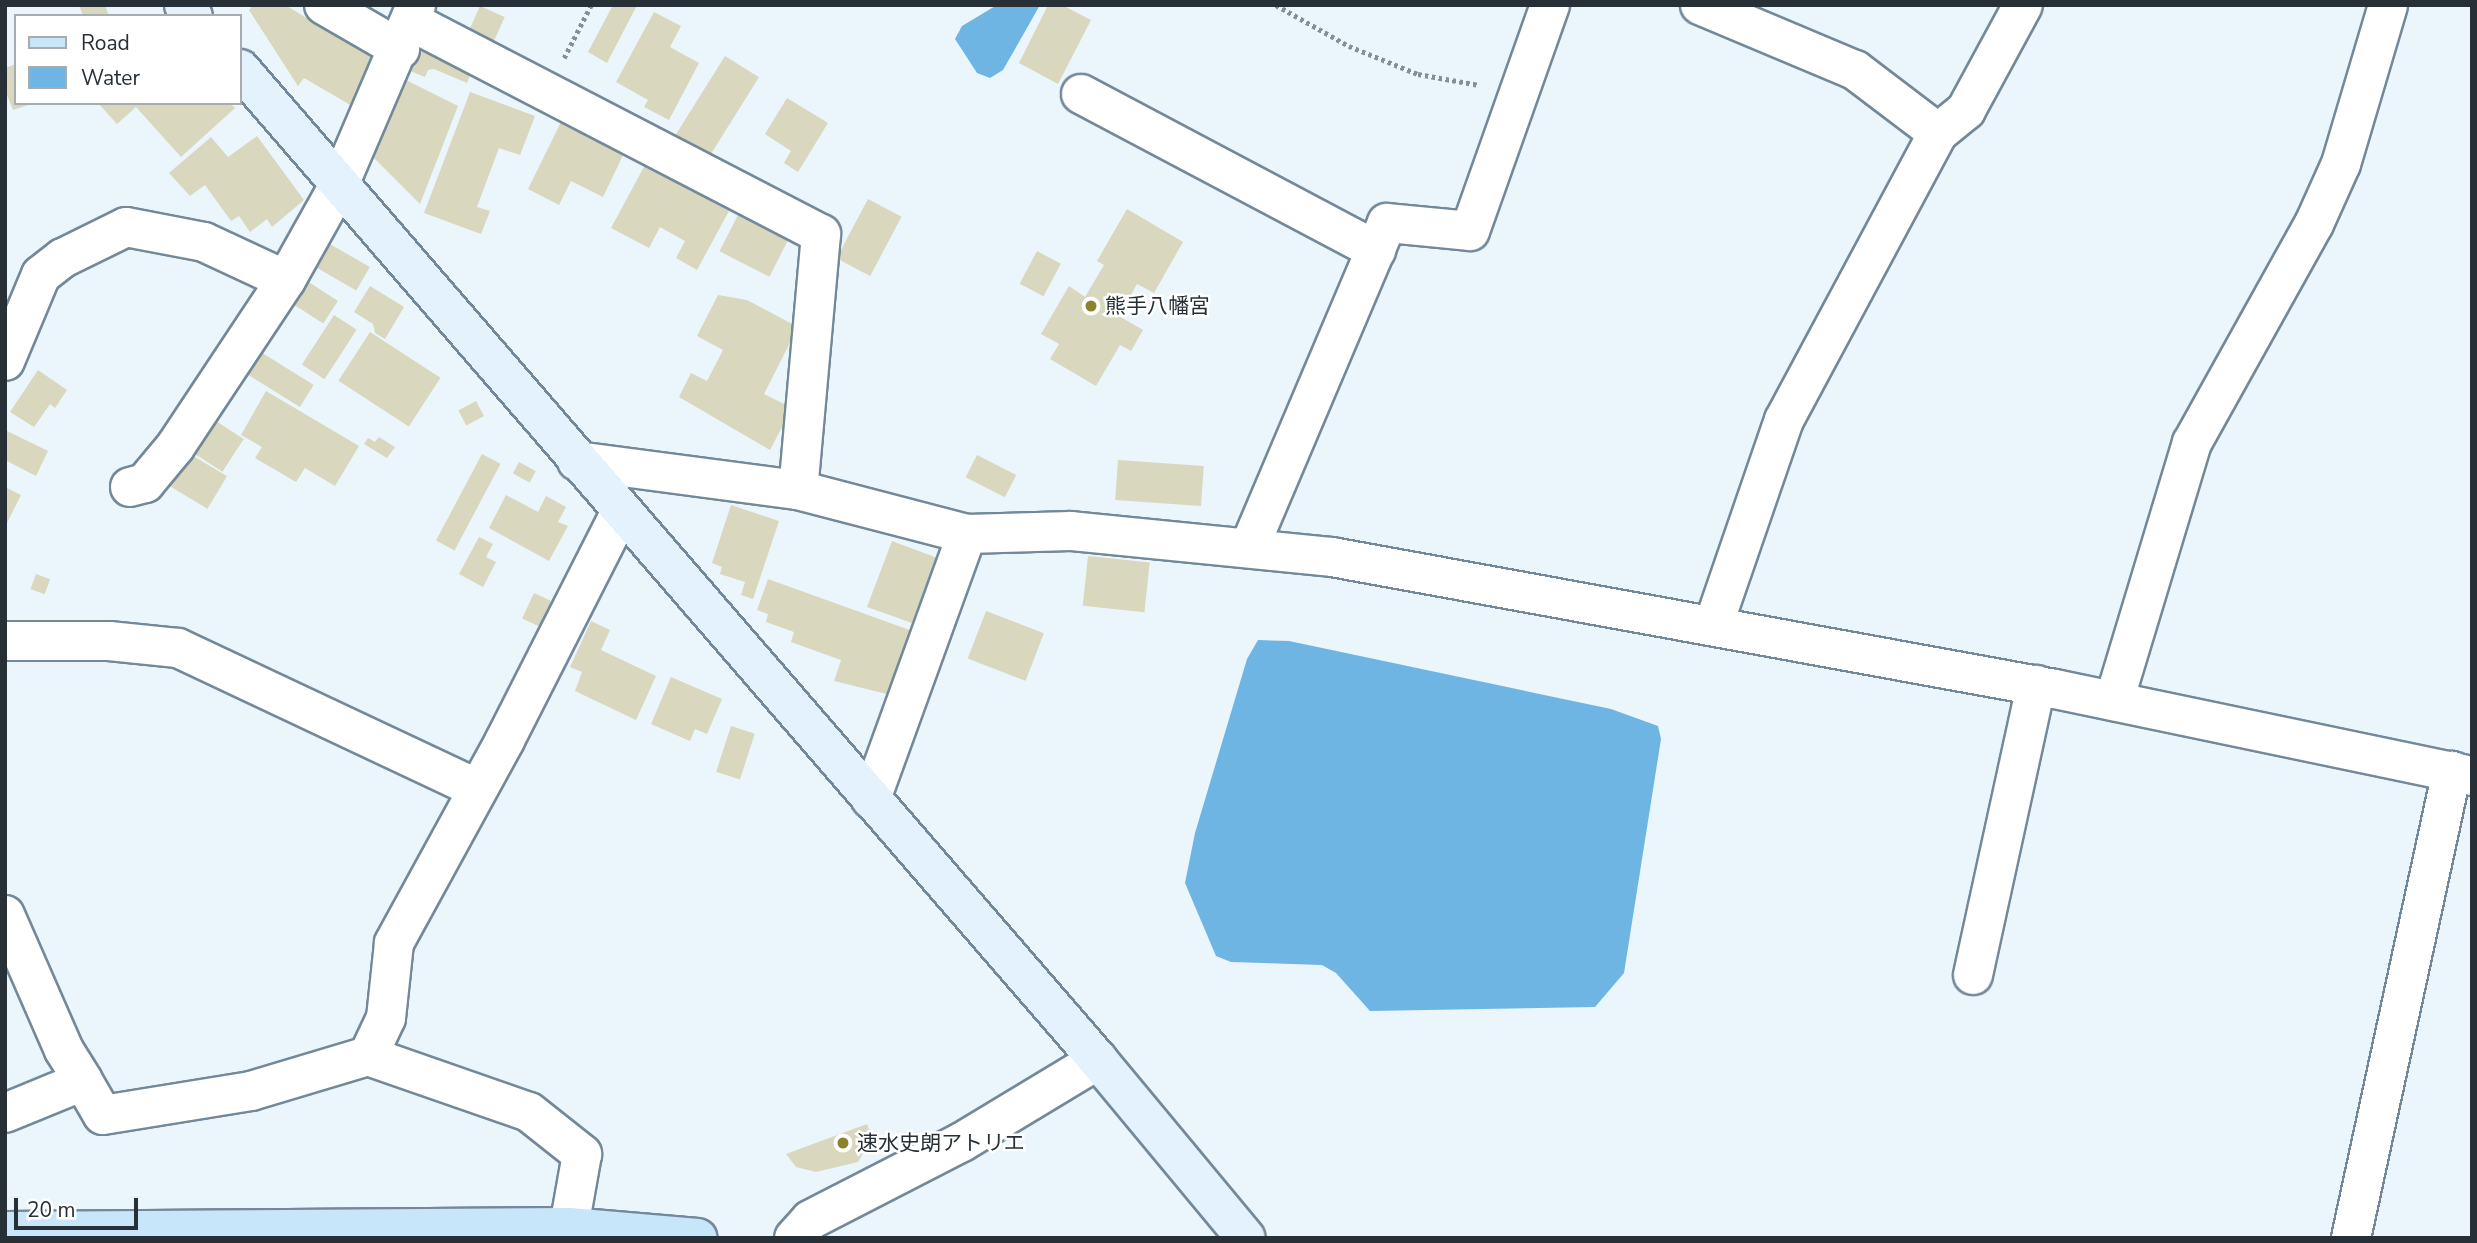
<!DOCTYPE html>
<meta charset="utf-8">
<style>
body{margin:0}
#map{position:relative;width:2477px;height:1243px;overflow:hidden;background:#ebf5fc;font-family:"Nunito Sans","Noto Sans JP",sans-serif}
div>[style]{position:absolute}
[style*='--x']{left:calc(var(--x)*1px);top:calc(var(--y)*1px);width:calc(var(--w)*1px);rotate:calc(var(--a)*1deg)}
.water>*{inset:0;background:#6eb5e4}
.building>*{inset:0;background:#d9d7bd;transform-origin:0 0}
.path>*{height:4.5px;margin-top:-2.25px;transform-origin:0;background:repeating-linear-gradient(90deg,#858f96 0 3.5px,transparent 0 7px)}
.roads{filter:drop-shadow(2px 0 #738999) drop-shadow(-2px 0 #738999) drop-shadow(0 2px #738999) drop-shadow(0 -2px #738999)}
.street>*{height:38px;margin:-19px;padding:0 19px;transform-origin:19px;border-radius:19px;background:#fff}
.secondary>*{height:38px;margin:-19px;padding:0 19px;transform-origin:19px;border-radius:19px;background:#e4f2fd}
.primary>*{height:38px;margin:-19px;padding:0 19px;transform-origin:19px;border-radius:19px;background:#c8e6fa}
.dots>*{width:19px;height:19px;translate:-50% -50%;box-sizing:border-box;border:4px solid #fff;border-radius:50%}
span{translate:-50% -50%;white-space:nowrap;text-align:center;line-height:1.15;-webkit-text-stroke:5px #fff;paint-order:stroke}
.poi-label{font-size:21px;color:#263036}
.left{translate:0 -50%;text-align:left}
.frame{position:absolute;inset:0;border:7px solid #263036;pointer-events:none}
.legend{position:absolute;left:14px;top:14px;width:228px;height:91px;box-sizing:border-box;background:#fff;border:2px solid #a8acaf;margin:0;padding:9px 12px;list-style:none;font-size:21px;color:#263036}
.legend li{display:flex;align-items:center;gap:14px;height:35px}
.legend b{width:35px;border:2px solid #a8acaf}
.scale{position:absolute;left:14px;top:1198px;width:124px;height:32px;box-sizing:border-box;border:4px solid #263036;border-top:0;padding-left:9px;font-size:21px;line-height:24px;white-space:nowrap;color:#263036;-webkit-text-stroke:5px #fff;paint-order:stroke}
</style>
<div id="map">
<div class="water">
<div style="clip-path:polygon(997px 5px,1040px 5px,1003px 70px,990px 78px,977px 73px,955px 39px,962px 26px)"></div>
<div style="clip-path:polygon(1258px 640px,1289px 641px,1611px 709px,1658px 726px,1661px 739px,1624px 973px,1595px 1007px,1370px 1011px,1336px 973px,1322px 965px,1231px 962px,1216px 956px,1185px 883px,1195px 833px,1247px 659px)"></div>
</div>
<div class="building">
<div style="clip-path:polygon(79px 5px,105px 5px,109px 16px,83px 16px)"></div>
<div style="clip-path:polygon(253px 5px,285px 5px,377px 60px,359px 110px,304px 78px,298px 86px,249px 10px)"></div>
<div style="clip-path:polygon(613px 5px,636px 7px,607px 63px,588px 52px)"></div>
<div style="clip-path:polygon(1048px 5px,1062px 5px,1091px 20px,1058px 84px,1019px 63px)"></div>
<div style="left:480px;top:6px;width:27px;height:29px;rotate:24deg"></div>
<div style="clip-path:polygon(654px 12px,681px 26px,670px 47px,699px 63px,669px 120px,644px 107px,648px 100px,616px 82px)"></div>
<div style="clip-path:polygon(410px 45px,473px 67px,467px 83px,434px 69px,428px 70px,425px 77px,400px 67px)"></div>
<div style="left:725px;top:56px;width:40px;height:93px;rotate:32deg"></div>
<div style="clip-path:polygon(16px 64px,16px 103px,31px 104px,13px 110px,5px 90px,5px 68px)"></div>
<div style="clip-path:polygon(398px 76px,458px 106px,420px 204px,368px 152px)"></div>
<div style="clip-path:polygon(470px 92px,535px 116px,520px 155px,499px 148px,477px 207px,490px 211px,481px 234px,424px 213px)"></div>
<div style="clip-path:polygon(787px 98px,828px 123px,798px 172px,784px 163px,791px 151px,765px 134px)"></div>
<div style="clip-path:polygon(98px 103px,230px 103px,235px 108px,181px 157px,136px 107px,117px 124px)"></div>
<div style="clip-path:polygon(563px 118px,626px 149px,603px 197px,571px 181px,559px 205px,528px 189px)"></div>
<div style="clip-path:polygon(257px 136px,304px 200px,272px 227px,267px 219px,250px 232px,239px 216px,231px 221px,205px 185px,190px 196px,169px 173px,211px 137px,228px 157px)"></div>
<div style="clip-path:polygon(645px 165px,729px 211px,697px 270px,676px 258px,685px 241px,660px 227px,649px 248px,611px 228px)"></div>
<div style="left:868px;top:199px;width:38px;height:67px;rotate:28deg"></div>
<div style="clip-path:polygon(1127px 209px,1183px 242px,1154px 293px,1137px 284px,1119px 316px,1143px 330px,1131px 351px,1120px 345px,1096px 386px,1050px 359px,1059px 344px,1041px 334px,1069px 286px,1085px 297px,1104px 265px,1097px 261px)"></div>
<div style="left:739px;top:213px;width:56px;height:43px;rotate:27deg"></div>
<div style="left:323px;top:240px;width:54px;height:27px;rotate:30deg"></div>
<div style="left:1037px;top:251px;width:27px;height:37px;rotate:28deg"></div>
<div style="left:301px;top:277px;width:44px;height:27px;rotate:33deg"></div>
<div style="clip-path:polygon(370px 286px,404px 307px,385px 339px,375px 333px,373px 324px,354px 312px)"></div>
<div style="clip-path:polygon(718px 295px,747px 300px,798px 327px,764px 394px,792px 408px,770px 450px,679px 397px,691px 373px,707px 381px,723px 350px,697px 336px)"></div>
<div style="left:334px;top:315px;width:27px;height:59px;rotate:33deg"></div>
<div style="left:370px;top:332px;width:84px;height:58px;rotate:33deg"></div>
<div style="left:256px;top:349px;width:68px;height:26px;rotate:32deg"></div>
<div style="clip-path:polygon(38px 370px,67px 390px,55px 408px,50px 404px,34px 427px,10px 412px)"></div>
<div style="clip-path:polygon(266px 391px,359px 446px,335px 486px,305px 468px,296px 482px,255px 458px,262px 447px,241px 435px)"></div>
<div style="left:476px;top:401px;width:17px;height:20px;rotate:62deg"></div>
<div style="left:216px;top:421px;width:33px;height:39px;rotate:33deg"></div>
<div style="clip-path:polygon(5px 430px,48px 451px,36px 476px,5px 460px)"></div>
<div style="clip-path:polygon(379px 437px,395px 447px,387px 458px,364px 444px,368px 438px,375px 442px)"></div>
<div style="left:185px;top:451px;width:49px;height:38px;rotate:31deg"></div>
<div style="left:482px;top:454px;width:21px;height:98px;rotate:28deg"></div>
<div style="left:977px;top:455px;width:44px;height:25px;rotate:27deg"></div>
<div style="left:1118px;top:460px;width:86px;height:40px;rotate:4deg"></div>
<div style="left:519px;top:462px;width:19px;height:13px;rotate:28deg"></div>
<div style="clip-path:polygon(5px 487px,21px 495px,7px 523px,5px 522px)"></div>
<div style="clip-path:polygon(506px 495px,538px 512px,546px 496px,566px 507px,558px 522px,568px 526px,549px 561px,489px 528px)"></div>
<div style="clip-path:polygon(731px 505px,779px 521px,753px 599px,741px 595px,745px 582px,720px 574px,722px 567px,712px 563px)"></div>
<div style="clip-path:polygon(479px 537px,493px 544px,486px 557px,496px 562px,483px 587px,459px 574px)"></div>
<div style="clip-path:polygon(892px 541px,948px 562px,934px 600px,922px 595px,912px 623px,867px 607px)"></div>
<div style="left:1088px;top:556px;width:62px;height:50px;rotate:6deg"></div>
<div style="left:36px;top:574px;width:15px;height:16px;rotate:20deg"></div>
<div style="clip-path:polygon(768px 579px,918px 633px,895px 696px,834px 681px,841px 660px,791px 642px,794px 632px,766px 622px,768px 614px,757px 610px)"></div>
<div style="left:534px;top:593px;width:19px;height:28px;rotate:25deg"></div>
<div style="left:986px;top:611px;width:62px;height:51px;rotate:21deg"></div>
<div style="clip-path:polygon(591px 621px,610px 630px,601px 650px,656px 676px,636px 720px,575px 691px,582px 672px,570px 667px)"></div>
<div style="clip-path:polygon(671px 677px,722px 699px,707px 734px,695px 729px,690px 741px,651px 724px)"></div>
<div style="left:731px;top:726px;width:25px;height:48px;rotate:18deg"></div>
<div style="clip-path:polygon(867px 1124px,872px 1137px,858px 1162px,816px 1172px,796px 1167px,786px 1154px)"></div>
</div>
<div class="path">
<div style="--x:1276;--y:5;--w:84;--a:29.3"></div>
<div style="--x:1349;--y:46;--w:74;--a:22.1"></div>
<div style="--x:1418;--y:74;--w:62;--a:10.2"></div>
<div style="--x:564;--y:58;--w:59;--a:-63"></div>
</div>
<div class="roads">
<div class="street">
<div style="--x:324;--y:5;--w:88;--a:30.1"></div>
<div style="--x:1700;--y:5;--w:168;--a:22.8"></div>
<div style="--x:1855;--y:70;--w:104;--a:37.2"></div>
<div style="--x:1938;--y:133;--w:326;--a:118.2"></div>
<div style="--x:1784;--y:420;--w:218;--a:109"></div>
<div style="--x:410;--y:21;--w:463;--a:27.4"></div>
<div style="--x:821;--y:234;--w:257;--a:95.1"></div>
<div style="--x:1081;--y:94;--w:334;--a:27.9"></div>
<div style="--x:1938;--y:133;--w:36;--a:-39"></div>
<div style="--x:1966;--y:110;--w:119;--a:-61.5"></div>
<div style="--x:5;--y:361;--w:93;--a:-67.3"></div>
<div style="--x:41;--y:275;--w:28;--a:-38"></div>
<div style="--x:63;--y:258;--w:70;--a:-26.2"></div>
<div style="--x:126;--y:227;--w:79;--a:10.9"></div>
<div style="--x:204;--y:242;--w:90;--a:24.9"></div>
<div style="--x:577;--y:461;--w:223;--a:7.5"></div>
<div style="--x:798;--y:490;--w:175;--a:14.6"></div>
<div style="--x:967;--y:534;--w:104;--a:-1.7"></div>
<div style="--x:1071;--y:531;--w:262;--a:5.7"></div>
<div style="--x:1332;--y:557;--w:735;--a:10.35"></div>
<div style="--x:2055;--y:689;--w:426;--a:11.8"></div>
<div style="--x:130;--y:487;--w:16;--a:-15"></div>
<div style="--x:145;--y:483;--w:47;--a:-50.2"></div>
<div style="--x:175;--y:447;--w:201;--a:-56.4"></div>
<div style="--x:286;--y:280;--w:109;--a:-60.8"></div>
<div style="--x:339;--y:185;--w:196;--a:-66.8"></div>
<div style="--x:1249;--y:548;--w:353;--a:-67"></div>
<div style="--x:1387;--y:223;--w:83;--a:5.5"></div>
<div style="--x:1470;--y:231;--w:240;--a:-70.5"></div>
<div style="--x:5;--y:641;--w:104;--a:0"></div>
<div style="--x:109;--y:641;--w:69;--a:5.8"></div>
<div style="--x:178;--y:648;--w:331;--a:25.2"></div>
<div style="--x:2114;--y:701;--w:270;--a:-73.2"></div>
<div style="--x:2192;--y:443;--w:251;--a:-60.9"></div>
<div style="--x:2314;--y:224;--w:66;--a:-65.8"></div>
<div style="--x:2341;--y:164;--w:166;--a:-73.5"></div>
<div style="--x:871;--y:799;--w:282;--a:-70.1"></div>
<div style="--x:5;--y:915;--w:147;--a:66.4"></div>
<div style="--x:64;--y:1050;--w:36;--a:58"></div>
<div style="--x:1973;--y:975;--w:297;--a:-77.7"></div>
<div style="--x:368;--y:1056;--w:42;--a:-64.7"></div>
<div style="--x:386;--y:1018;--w:75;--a:-83.9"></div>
<div style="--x:394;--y:943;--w:231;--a:-61.3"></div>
<div style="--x:505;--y:740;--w:257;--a:-63.1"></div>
<div style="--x:5;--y:1113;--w:84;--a:-22.3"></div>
<div style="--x:83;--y:1081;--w:39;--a:60"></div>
<div style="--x:103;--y:1115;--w:150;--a:-9.2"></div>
<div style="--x:251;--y:1091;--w:122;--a:-16.7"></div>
<div style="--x:368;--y:1056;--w:170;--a:19.2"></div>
<div style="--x:529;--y:1112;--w:68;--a:38.4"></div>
<div style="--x:582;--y:1154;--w:74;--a:100.1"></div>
<div style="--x:794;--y:1238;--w:24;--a:-48"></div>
<div style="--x:810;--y:1220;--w:171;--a:-27.2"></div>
<div style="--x:962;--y:1142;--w:159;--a:-31.1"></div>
<div style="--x:2351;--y:1238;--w:478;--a:-77.8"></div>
</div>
<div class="secondary">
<div style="--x:184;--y:5;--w:14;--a:51"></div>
<div style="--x:240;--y:69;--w:1311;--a:49.11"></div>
<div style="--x:1098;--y:1060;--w:231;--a:50.3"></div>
</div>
<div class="primary">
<div style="--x:5;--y:1231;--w:564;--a:-0.41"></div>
<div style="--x:569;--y:1227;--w:129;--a:4.9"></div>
</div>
</div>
<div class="dots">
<div style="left:1091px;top:306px;background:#8c822a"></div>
<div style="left:843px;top:1143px;background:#8c822a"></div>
</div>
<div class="poi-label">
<span class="left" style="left:1105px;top:306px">熊手八幡宮</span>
<span class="left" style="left:857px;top:1143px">速水史朗アトリエ</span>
</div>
<div class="frame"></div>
<ul class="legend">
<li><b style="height:9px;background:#c8e6fa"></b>Road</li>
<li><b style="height:19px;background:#6eb5e4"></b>Water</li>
</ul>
<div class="scale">20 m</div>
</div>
